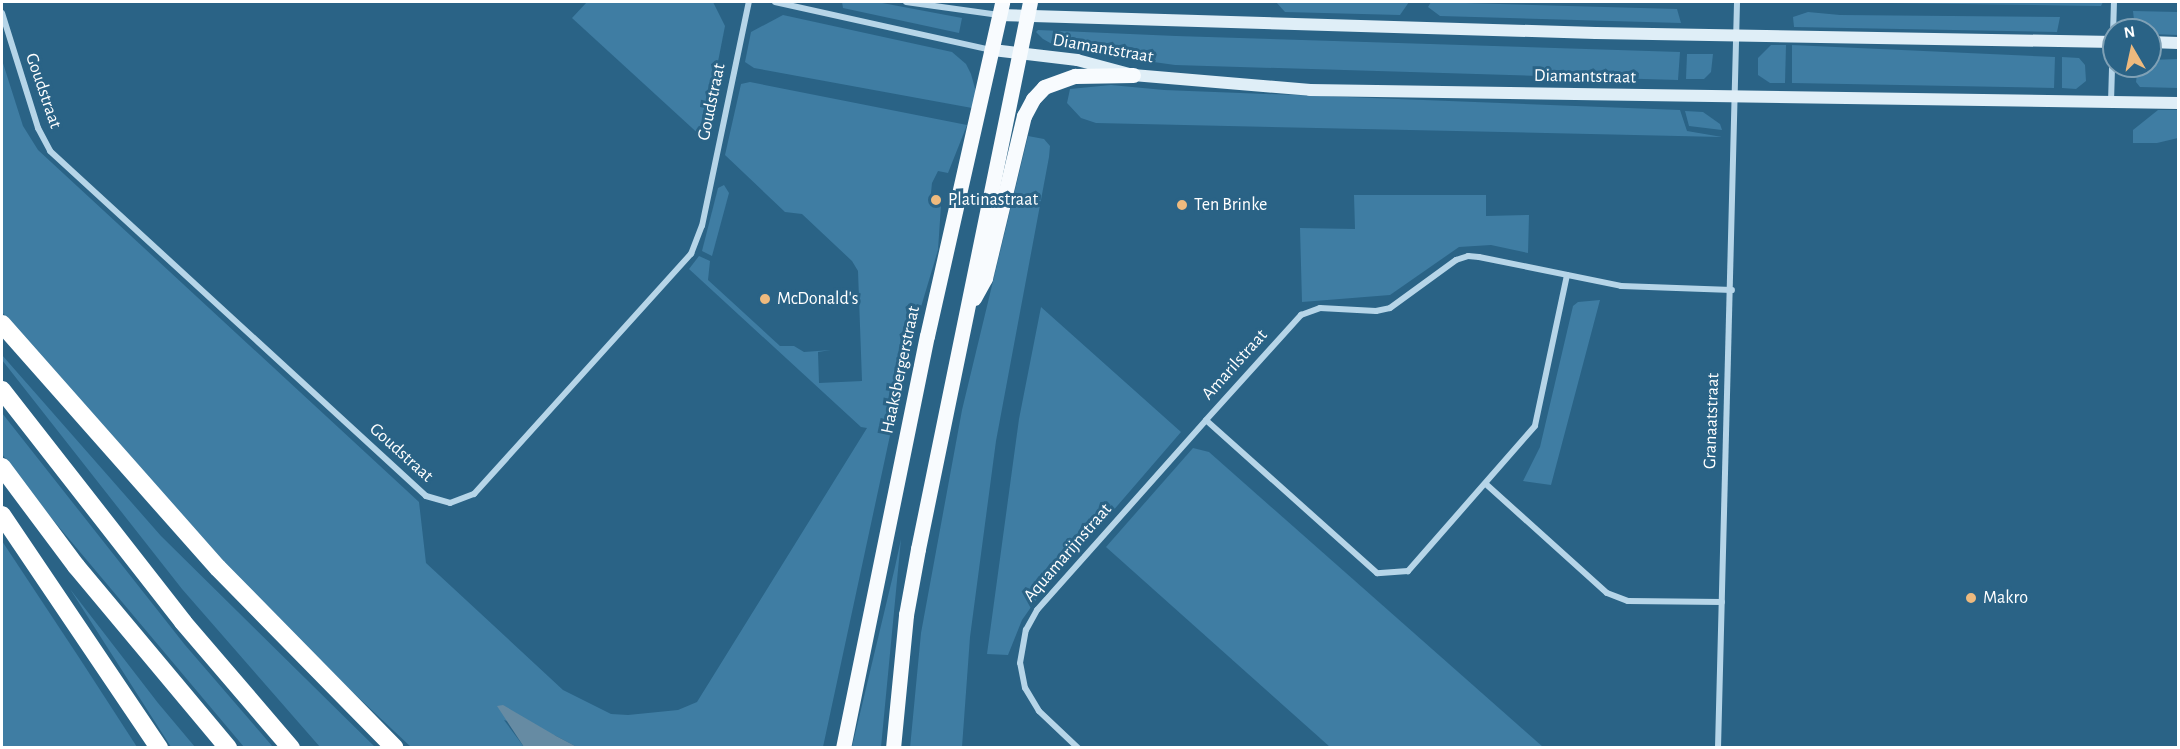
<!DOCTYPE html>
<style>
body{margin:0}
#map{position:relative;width:2180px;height:749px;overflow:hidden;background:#2a6386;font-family:"Alegreya Sans",sans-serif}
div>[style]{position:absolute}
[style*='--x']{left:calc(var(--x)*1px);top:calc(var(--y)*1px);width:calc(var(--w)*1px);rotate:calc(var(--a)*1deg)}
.green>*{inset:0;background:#3f7da3}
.water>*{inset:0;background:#668ba3}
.minor>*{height:6px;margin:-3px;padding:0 3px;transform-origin:3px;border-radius:3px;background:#b6d5e8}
.secondary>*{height:12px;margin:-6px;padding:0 6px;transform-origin:6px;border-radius:6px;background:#dfeef7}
.primary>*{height:15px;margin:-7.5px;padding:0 7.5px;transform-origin:7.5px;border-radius:7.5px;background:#f8fbfe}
.motorway>*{height:18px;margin:-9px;padding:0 9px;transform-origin:9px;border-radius:9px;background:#fff}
.dots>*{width:16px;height:16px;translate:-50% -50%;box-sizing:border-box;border:3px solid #2a6386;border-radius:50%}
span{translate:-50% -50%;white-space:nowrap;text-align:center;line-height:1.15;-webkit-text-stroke:6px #2a6386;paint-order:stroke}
.street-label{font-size:18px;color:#fff}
.poi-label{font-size:18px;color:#fff}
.left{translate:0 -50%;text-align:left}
.frame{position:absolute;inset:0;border:3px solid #fff;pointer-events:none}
.north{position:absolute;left:2102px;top:18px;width:60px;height:60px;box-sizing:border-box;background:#2a6386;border:2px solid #7fa1b6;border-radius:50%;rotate:351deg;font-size:16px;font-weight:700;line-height:24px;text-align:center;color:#fff}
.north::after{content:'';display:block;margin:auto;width:21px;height:27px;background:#eeba7e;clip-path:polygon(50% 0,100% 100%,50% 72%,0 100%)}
</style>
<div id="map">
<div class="green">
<div style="clip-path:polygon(587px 2px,713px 2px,725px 26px,703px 138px,572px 18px)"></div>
<div style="clip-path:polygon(842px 2px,877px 2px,962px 18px,959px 33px,843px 8px)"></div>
<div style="clip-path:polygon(1276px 2px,1409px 2px,1400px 15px,1285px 12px)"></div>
<div style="clip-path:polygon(1431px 2px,1677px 9px,1681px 23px,1440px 16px,1428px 7px)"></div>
<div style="clip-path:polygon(1817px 2px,2103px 2px,2101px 6px)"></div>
<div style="clip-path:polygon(2133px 11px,2178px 12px,2178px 35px,2150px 34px,2150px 30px,2141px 30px,2134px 20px)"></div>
<div style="clip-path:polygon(1808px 12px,1840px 15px,2060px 17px,2057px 32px,1794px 27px,1793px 17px)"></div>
<div style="clip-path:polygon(783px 15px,952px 52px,966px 64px,971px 74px,976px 92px,972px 108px,754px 68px,745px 62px,751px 32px)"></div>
<div style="clip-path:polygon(1038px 30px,1176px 36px,1680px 52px,1678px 80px,1175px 65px,1061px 49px,1043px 39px,1036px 32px)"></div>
<div style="clip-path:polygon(1771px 45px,1786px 45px,1785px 83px,1770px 83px,1758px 75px,1758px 58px)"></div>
<div style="clip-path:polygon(1792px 45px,2055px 57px,2054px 88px,1792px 83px)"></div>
<div style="clip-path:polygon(1687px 54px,1713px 54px,1711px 72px,1704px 79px,1686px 79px)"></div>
<div style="clip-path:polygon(2062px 57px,2079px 58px,2085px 65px,2086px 81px,2076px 89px,2062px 88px)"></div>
<div style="clip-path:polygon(2178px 59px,2178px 88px,2140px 87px,2136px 82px,2138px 66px,2150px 66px,2150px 60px)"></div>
<div style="clip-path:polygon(2px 60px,23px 126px,38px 150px,419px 502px,426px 563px,563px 690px,611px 714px,628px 715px,678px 710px,697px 702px,867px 428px,861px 427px,689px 269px,699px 256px,710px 261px,708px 280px,780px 346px,794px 346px,804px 352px,831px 350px,818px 352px,819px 383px,862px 381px,858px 271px,852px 261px,802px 214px,785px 212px,725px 155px,741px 84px,750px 82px,967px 125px,948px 173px,938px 171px,932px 183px,930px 202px,941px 205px,938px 250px,909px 347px,823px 747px,577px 747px,556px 736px,504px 720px,524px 747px,411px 747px,278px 622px,144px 477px,2px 312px)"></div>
<div style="clip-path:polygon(1111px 85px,1164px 90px,1680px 110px,1687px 131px,1722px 137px,1096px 123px,1081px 118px,1067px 103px,1070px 89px)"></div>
<div style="clip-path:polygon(2158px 110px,2178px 110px,2178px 138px,2157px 143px,2133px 143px,2133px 130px)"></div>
<div style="clip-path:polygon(1685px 111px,1703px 112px,1720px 124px,1722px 130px,1689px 126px)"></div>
<div style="clip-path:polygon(1028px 136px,1044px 139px,1050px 146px,1049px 157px,996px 441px,970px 637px,962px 747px,910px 748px,921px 633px,962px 410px)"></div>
<div style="clip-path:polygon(724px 185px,729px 193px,712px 256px,702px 251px,718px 188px)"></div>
<div style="clip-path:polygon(1354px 195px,1486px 195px,1486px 216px,1529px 215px,1528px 253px,1491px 245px,1459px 247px,1390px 295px,1302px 302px,1300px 228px,1355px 229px)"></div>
<div style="clip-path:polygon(1600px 300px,1551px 485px,1523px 481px,1540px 447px,1573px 306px,1578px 302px)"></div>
<div style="clip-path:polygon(1041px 307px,1181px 432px,1036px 600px,1022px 620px,1008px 655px,987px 654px,1019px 419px)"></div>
<div style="clip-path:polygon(2px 355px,161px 536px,375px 747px,320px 747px,182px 589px,2px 360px)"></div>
<div style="clip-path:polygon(2px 413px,185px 645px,273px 747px,244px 747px,48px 514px,2px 454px)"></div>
<div style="clip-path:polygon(1193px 448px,1209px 452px,1543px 747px,1330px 747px,1106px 547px)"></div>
<div style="clip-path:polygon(901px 539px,881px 747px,852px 747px,895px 567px)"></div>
<div style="clip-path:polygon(2px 541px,80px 659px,137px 747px,2px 747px)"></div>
<div style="clip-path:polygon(70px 589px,158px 703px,195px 747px,171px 747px)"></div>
</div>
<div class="water">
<div style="clip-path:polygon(503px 705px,556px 736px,577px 747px,524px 747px,497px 706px)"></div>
</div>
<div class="minor">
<div style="--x:775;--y:2;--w:221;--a:12.5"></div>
<div style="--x:906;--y:2;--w:94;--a:8"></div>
<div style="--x:2;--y:13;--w:121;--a:72.6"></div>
<div style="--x:38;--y:128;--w:26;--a:62"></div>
<div style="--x:50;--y:151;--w:510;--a:42.54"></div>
<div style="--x:426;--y:496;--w:25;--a:16"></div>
<div style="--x:450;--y:503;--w:26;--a:-21"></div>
<div style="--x:474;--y:494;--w:324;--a:-47.9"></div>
<div style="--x:691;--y:254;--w:30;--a:-69"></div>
<div style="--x:702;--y:226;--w:229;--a:-78.2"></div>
<div style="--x:2111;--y:102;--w:100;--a:-88.3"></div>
<div style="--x:1567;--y:275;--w:154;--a:102"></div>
<div style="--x:1535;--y:426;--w:193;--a:131.2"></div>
<div style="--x:1408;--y:571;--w:31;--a:176"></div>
<div style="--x:1377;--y:573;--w:229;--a:-138.2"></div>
<div style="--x:1206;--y:420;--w:142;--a:-47.9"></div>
<div style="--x:1301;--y:315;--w:20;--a:-20"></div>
<div style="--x:1320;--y:308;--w:56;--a:3.1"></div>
<div style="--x:1376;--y:311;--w:14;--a:-12"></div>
<div style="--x:1390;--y:308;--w:82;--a:-36"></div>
<div style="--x:1456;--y:260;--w:13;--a:-18"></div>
<div style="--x:1468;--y:256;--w:11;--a:5"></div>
<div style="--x:1479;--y:257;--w:145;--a:11.5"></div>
<div style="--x:1621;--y:286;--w:111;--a:2.1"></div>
<div style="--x:1487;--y:485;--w:161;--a:42"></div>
<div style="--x:1607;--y:593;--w:22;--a:21"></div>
<div style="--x:1628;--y:601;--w:94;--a:0.6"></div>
<div style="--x:1078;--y:748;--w:54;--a:-136.5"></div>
<div style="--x:1039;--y:711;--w:27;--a:-121"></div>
<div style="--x:1025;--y:688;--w:25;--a:-101"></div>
<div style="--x:1020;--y:663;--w:34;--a:-80"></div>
<div style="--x:1026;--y:630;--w:23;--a:-61"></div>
<div style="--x:1037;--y:610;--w:254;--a:-48.3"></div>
<div style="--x:1718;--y:748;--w:746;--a:-88.54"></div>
</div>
<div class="secondary">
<div style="--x:999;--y:15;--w:597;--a:1.73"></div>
<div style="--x:1596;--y:33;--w:518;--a:1"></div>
<div style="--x:2150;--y:42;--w:28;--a:2"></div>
<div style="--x:993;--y:50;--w:85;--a:6.8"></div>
<div style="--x:1077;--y:60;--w:58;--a:15"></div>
<div style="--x:1133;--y:75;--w:178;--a:4.8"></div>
<div style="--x:1310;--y:90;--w:868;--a:0.86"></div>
</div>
<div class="primary">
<div style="--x:974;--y:298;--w:23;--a:-61"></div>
<div style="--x:985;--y:278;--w:167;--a:-76.5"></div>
<div style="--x:1024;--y:116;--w:19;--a:-62"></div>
<div style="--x:1033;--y:99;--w:16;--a:-47"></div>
<div style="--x:1044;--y:87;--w:33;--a:-20"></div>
<div style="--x:1075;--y:76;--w:58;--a:-1"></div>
<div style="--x:843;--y:748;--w:420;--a:-78.5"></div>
<div style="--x:927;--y:336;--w:342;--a:-77.3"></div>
<div style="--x:893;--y:748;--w:134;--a:-84.4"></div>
<div style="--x:906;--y:615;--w:67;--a:-79.7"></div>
<div style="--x:918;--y:549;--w:558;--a:-78.43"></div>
</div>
<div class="motorway">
<div style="--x:2;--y:324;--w:326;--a:48.5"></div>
<div style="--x:218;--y:568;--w:252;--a:45.5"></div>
<div style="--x:2;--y:390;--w:294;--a:52"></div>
<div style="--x:183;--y:622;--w:166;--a:49.4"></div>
<div style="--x:2;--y:467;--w:124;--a:53.2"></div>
<div style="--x:76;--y:566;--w:237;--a:50.1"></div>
<div style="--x:2;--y:515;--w:281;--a:56"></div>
</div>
<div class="dots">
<div style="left:936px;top:200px;background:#eeba7e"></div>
<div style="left:1182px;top:205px;background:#eeba7e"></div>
<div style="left:765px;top:299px;background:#eeba7e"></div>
<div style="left:1971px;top:598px;background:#eeba7e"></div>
</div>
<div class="street-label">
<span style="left:1103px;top:49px;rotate:10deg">Diamantstraat</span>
<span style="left:1585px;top:77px;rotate:1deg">Diamantstraat</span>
<span style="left:43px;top:91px;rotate:71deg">Goudstraat</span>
<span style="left:712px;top:102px;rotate:-78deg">Goudstraat</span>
<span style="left:1235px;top:365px;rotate:-48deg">Amarilstraat</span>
<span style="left:901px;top:370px;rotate:-78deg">Haaksbergerstraat</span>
<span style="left:1712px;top:421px;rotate:-88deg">Granaatstraat</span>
<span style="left:401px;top:453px;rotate:42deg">Goudstraat</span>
<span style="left:1068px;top:553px;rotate:-49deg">Aquamarijnstraat</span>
</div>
<div class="poi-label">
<span class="left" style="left:948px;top:200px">Platinastraat</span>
<span class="left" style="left:1194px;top:205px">Ten Brinke</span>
<span class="left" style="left:777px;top:299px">McDonald's</span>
<span class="left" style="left:1983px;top:598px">Makro</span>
</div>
<div class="frame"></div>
<div class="north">N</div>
</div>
